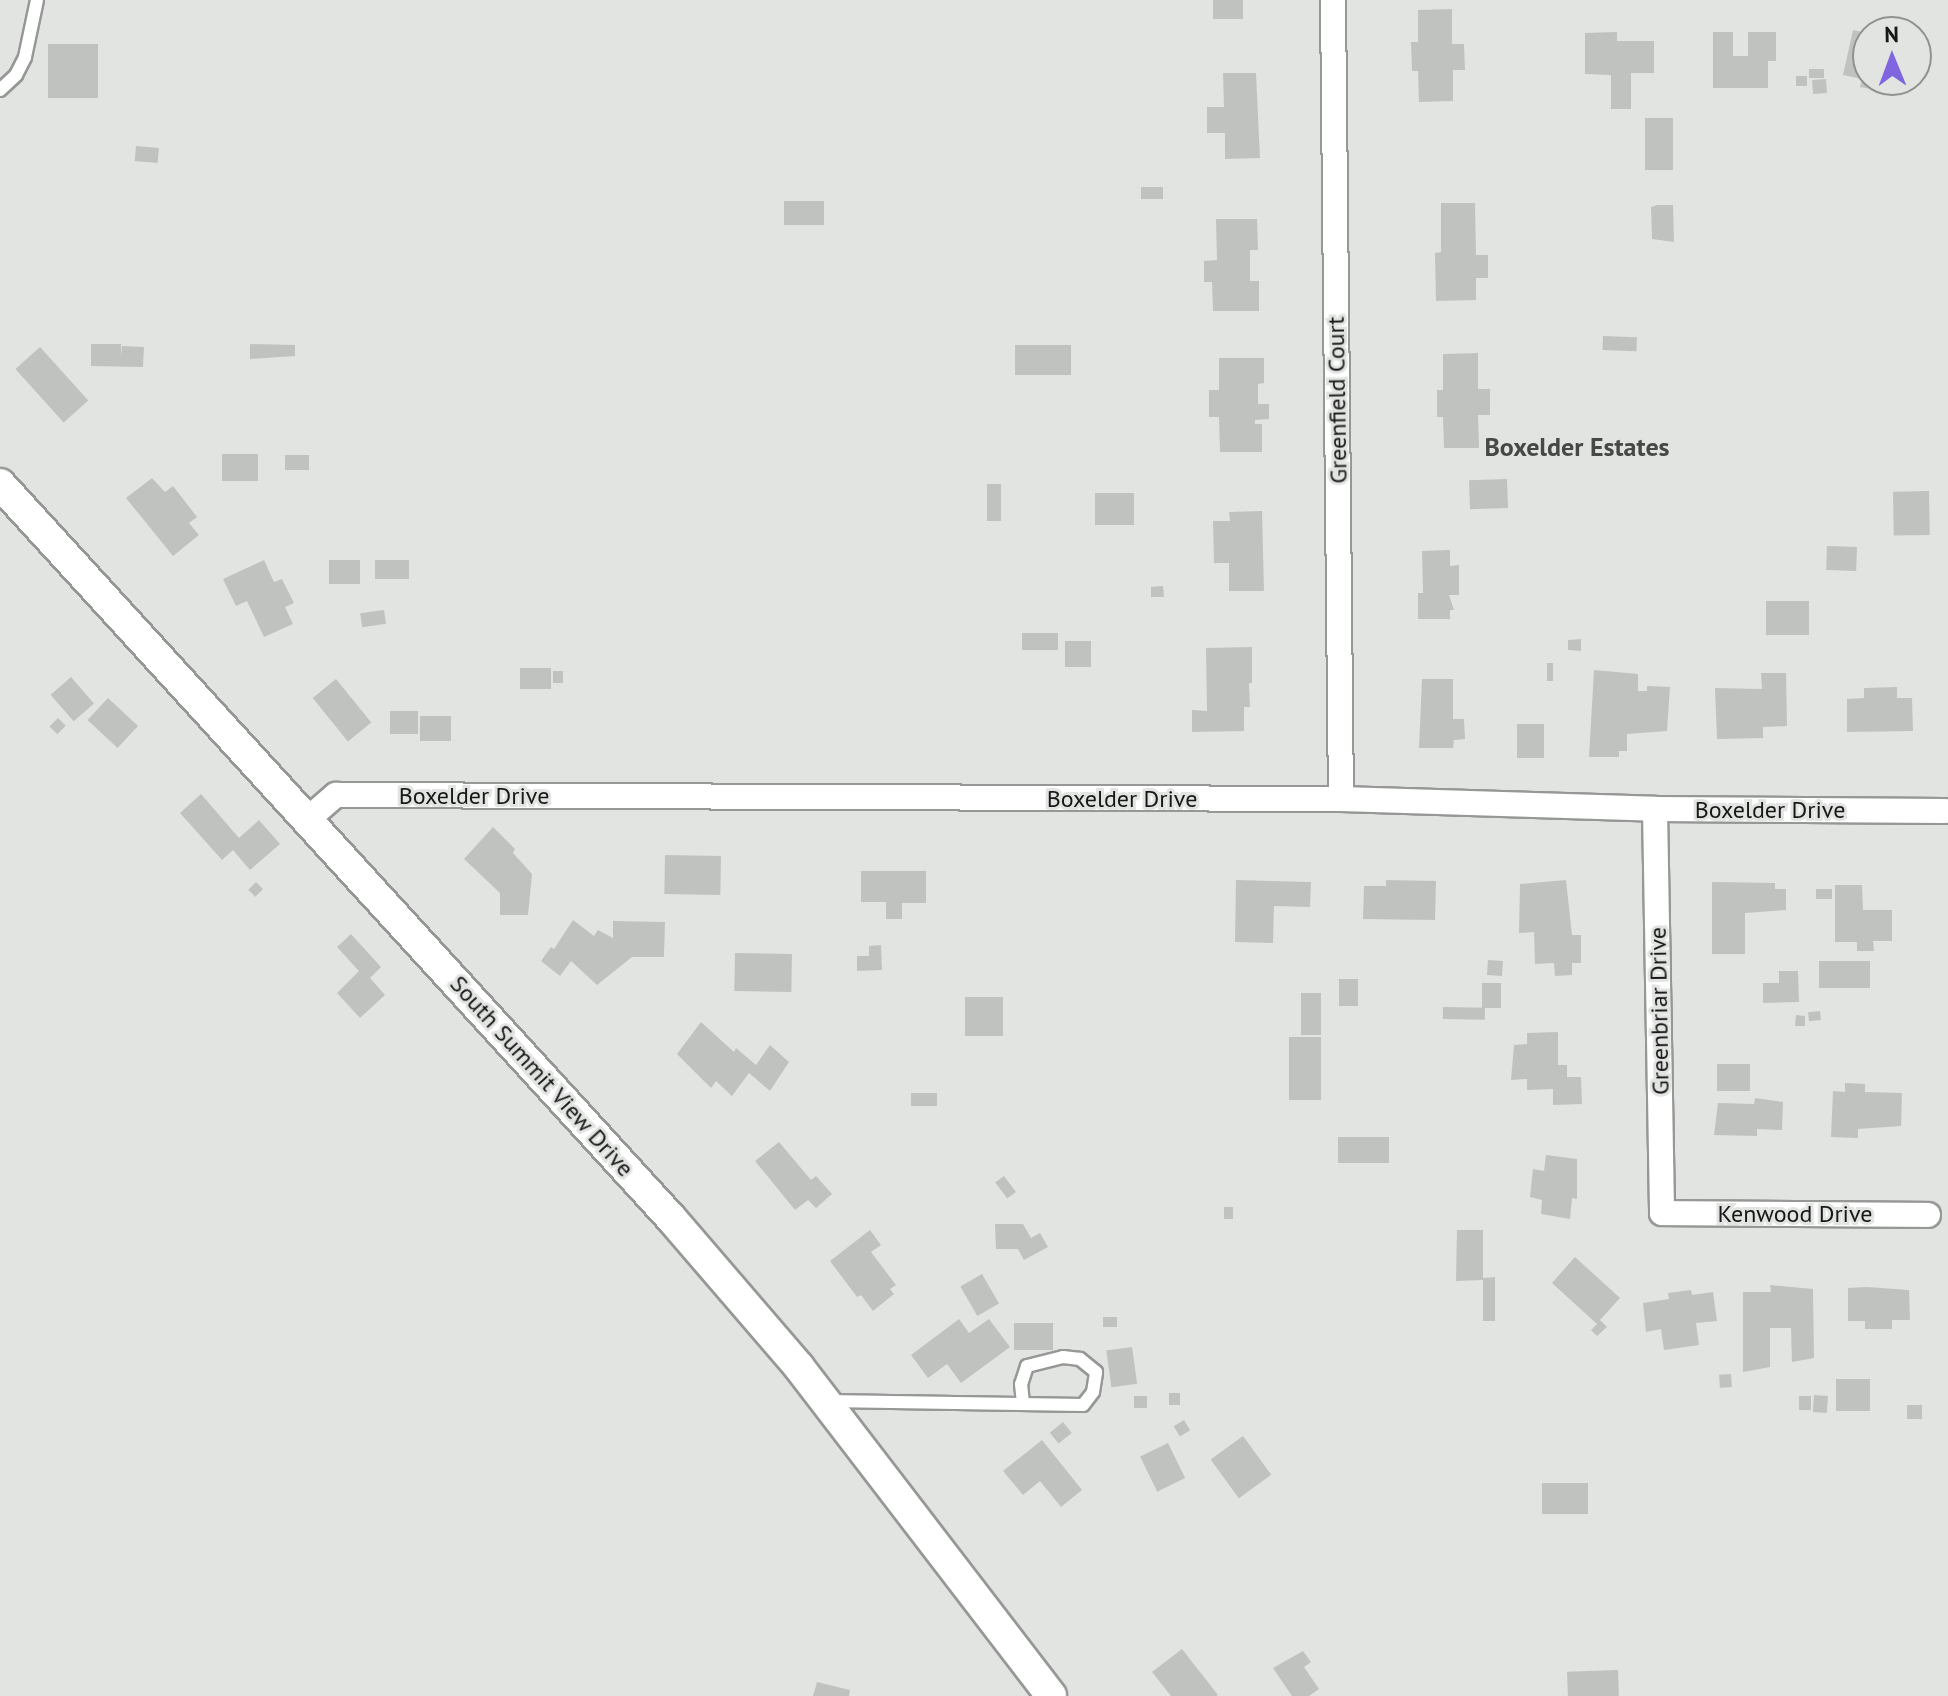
<!DOCTYPE html>
<style>
body{margin:0}
#map{position:relative;width:1948px;height:1696px;overflow:hidden;background:#e2e4e2;font-family:"PT Sans",sans-serif}
div>[style]{position:absolute}
[style*='--x']{left:calc(var(--x)*1px);top:calc(var(--y)*1px);width:calc(var(--w)*1px);rotate:calc(var(--a)*1deg)}
.building>*{inset:0;background:#c0c2c0;transform-origin:0 0}
.roads{filter:drop-shadow(2px 0 #969895) drop-shadow(-2px 0 #969895) drop-shadow(0 2px #969895) drop-shadow(0 -2px #969895)}
.service>*{height:12px;margin:-6px;padding:0 6px;transform-origin:6px;border-radius:6px;background:#fff}
.minor>*{height:24px;margin:-12px;padding:0 12px;transform-origin:12px;border-radius:12px;background:#fff}
.tertiary>*{height:30px;margin:-15px;padding:0 15px;transform-origin:15px;border-radius:15px;background:#fff}
span{translate:-50% -50%;white-space:nowrap;text-align:center;line-height:1.15;-webkit-text-stroke:6px #e2e4e2;paint-order:stroke}
.street-label{font-size:24px;color:#161716}
.neighbourhood-label{font-size:26px;color:#464845;font-weight:700}
.north{position:absolute;left:1852px;top:16px;width:80px;height:80px;box-sizing:border-box;background:#e2e4e2;border:2px solid #909290;border-radius:50%;rotate:359deg;font-size:22px;font-weight:700;line-height:32px;text-align:center;color:#161716}
.north::after{content:'';display:block;margin:auto;width:28px;height:36px;background:#8065e0;clip-path:polygon(50% 0,100% 100%,50% 72%,0 100%)}
</style>
<div id="map">
<div class="building">
<div style="left:1213px;top:0;width:30px;height:19px"></div>
<div style="clip-path:polygon(1452px 9px,1452px 44px,1464px 44px,1465px 70px,1453px 70px,1453px 101px,1419px 102px,1418px 71px,1412px 71px,1411px 42px,1418px 42px,1418px 10px)"></div>
<div style="clip-path:polygon(1853px 30px,1868px 33px,1868px 80px,1914px 80px,1912px 89px,1883px 82px,1881px 91px,1860px 87px,1862px 79px,1843px 75px)"></div>
<div style="clip-path:polygon(1617px 32px,1617px 41px,1654px 41px,1654px 73px,1631px 73px,1631px 109px,1611px 109px,1611px 75px,1585px 74px,1585px 33px)"></div>
<div style="clip-path:polygon(1713px 32px,1733px 32px,1733px 56px,1748px 56px,1748px 32px,1776px 32px,1776px 61px,1768px 61px,1768px 88px,1713px 88px)"></div>
<div style="left:48px;top:44px;width:50px;height:54px"></div>
<div style="left:1809px;top:69px;width:15px;height:9px"></div>
<div style="clip-path:polygon(1223px 73px,1256px 73px,1260px 158px,1225px 159px,1225px 133px,1207px 133px,1207px 107px,1224px 107px)"></div>
<div style="left:1796px;top:76px;width:11px;height:10px"></div>
<div style="left:1826px;top:79px;width:14px;height:14px;rotate:86deg"></div>
<div style="left:1645px;top:118px;width:28px;height:52px"></div>
<div style="left:136px;top:146px;width:23px;height:15px;rotate:5deg"></div>
<div style="left:1141px;top:187px;width:22px;height:12px"></div>
<div style="left:784px;top:201px;width:40px;height:24px"></div>
<div style="clip-path:polygon(1441px 203px,1475px 203px,1476px 255px,1488px 255px,1488px 278px,1476px 278px,1476px 300px,1436px 301px,1435px 253px,1441px 252px)"></div>
<div style="clip-path:polygon(1657px 205px,1673px 205px,1674px 242px,1652px 239px,1651px 207px)"></div>
<div style="clip-path:polygon(1216px 219px,1257px 219px,1258px 250px,1250px 250px,1250px 281px,1259px 281px,1259px 311px,1213px 311px,1212px 282px,1204px 282px,1204px 261px,1217px 260px)"></div>
<div style="left:1603px;top:336px;width:34px;height:14px;rotate:2deg"></div>
<div style="clip-path:polygon(91px 344px,121px 344px,121px 357px,122px 346px,144px 347px,143px 367px,91px 366px)"></div>
<div style="clip-path:polygon(250px 344px,295px 345px,295px 356px,250px 359px)"></div>
<div style="left:1015px;top:345px;width:56px;height:30px"></div>
<div style="left:40px;top:347px;width:72px;height:33px;rotate:48deg"></div>
<div style="clip-path:polygon(1478px 353px,1478px 389px,1490px 389px,1490px 415px,1478px 415px,1479px 448px,1444px 448px,1443px 417px,1437px 417px,1437px 390px,1443px 390px,1443px 354px)"></div>
<div style="clip-path:polygon(1219px 358px,1264px 358px,1264px 383px,1258px 384px,1258px 404px,1269px 404px,1269px 419px,1255px 420px,1255px 424px,1262px 424px,1262px 452px,1220px 452px,1219px 417px,1209px 417px,1209px 390px,1219px 390px)"></div>
<div style="left:222px;top:454px;width:36px;height:27px"></div>
<div style="left:285px;top:455px;width:24px;height:15px"></div>
<div style="clip-path:polygon(152px 478px,165px 492px,173px 486px,197px 517px,189px 523px,199px 535px,173px 556px,126px 498px)"></div>
<div style="left:1507px;top:479px;width:29px;height:38px;rotate:88deg"></div>
<div style="left:987px;top:484px;width:14px;height:37px"></div>
<div style="left:1929px;top:491px;width:44px;height:36px;rotate:89deg"></div>
<div style="left:1134px;top:493px;width:32px;height:39px;rotate:90deg"></div>
<div style="clip-path:polygon(1262px 511px,1264px 591px,1229px 591px,1229px 563px,1214px 563px,1213px 521px,1230px 521px,1229px 512px)"></div>
<div style="left:1827px;top:546px;width:30px;height:24px;rotate:2deg"></div>
<div style="clip-path:polygon(1450px 550px,1450px 566px,1459px 565px,1459px 595px,1449px 595px,1454px 610px,1450px 610px,1450px 619px,1418px 619px,1418px 593px,1423px 593px,1422px 551px)"></div>
<div style="clip-path:polygon(264px 560px,274px 582px,282px 579px,294px 603px,285px 607px,293px 624px,264px 637px,247px 601px,236px 606px,223px 579px)"></div>
<div style="left:329px;top:560px;width:31px;height:24px"></div>
<div style="left:375px;top:560px;width:34px;height:19px"></div>
<div style="clip-path:polygon(1163px 586px,1164px 597px,1151px 597px,1151px 587px)"></div>
<div style="left:1766px;top:601px;width:43px;height:34px"></div>
<div style="left:384px;top:610px;width:14px;height:24px;rotate:82deg"></div>
<div style="left:1058px;top:633px;width:17px;height:36px;rotate:90deg"></div>
<div style="clip-path:polygon(1581px 639px,1581px 651px,1568px 650px,1568px 640px)"></div>
<div style="left:1065px;top:641px;width:26px;height:26px"></div>
<div style="clip-path:polygon(1252px 647px,1252px 683px,1249px 683px,1250px 707px,1244px 707px,1244px 731px,1192px 732px,1192px 710px,1207px 711px,1206px 648px)"></div>
<div style="left:1547px;top:663px;width:6px;height:18px"></div>
<div style="left:520px;top:668px;width:31px;height:21px"></div>
<div style="clip-path:polygon(1594px 670px,1638px 674px,1638px 691px,1647px 691px,1647px 686px,1670px 687px,1667px 731px,1627px 734px,1627px 751px,1619px 751px,1619px 757px,1589px 757px)"></div>
<div style="left:553px;top:671px;width:10px;height:12px"></div>
<div style="clip-path:polygon(1761px 673px,1786px 673px,1787px 726px,1763px 727px,1763px 738px,1717px 739px,1715px 688px,1762px 689px)"></div>
<div style="left:71px;top:677px;width:35px;height:27px;rotate:49deg"></div>
<div style="left:336px;top:679px;width:56px;height:30px;rotate:51deg"></div>
<div style="clip-path:polygon(1422px 679px,1453px 679px,1453px 719px,1464px 719px,1465px 739px,1454px 740px,1453px 748px,1419px 748px)"></div>
<div style="clip-path:polygon(1897px 687px,1897px 698px,1912px 698px,1913px 731px,1847px 732px,1847px 699px,1864px 698px,1864px 688px)"></div>
<div style="left:108px;top:698px;width:41px;height:30px;rotate:43deg"></div>
<div style="left:418px;top:711px;width:23px;height:28px;rotate:90deg"></div>
<div style="left:451px;top:716px;width:25px;height:31px;rotate:90deg"></div>
<div style="left:58px;top:718px;width:11px;height:12px;rotate:45deg"></div>
<div style="left:1517px;top:724px;width:27px;height:34px"></div>
<div style="clip-path:polygon(201px 794px,239px 838px,259px 820px,280px 844px,250px 870px,233px 850px,222px 860px,180px 813px)"></div>
<div style="clip-path:polygon(493px 827px,515px 849px,513px 853px,532px 874px,528px 915px,500px 915px,500px 893px,464px 859px)"></div>
<div style="left:665px;top:855px;width:56px;height:39px;rotate:1deg"></div>
<div style="clip-path:polygon(861px 871px,926px 871px,926px 903px,902px 903px,902px 919px,886px 919px,886px 902px,861px 902px)"></div>
<div style="clip-path:polygon(1236px 880px,1311px 882px,1310px 907px,1274px 906px,1273px 943px,1235px 942px)"></div>
<div style="clip-path:polygon(1386px 880px,1436px 881px,1435px 920px,1363px 919px,1364px 886px,1386px 886px)"></div>
<div style="clip-path:polygon(1566px 880px,1572px 935px,1581px 935px,1581px 963px,1572px 963px,1572px 975px,1555px 976px,1554px 963px,1535px 964px,1534px 932px,1519px 933px,1520px 884px)"></div>
<div style="left:256px;top:882px;width:10px;height:11px;rotate:45deg"></div>
<div style="clip-path:polygon(1712px 882px,1775px 883px,1775px 889px,1786px 889px,1786px 910px,1745px 913px,1745px 954px,1712px 954px)"></div>
<div style="clip-path:polygon(1835px 885px,1862px 885px,1863px 910px,1892px 910px,1892px 941px,1873px 941px,1874px 951px,1857px 951px,1857px 942px,1835px 942px)"></div>
<div style="left:1816px;top:889px;width:16px;height:10px"></div>
<div style="clip-path:polygon(573px 920px,594px 936px,598px 930px,613px 938px,613px 921px,665px 922px,664px 957px,632px 957px,597px 985px,571px 961px,560px 976px,541px 961px,551px 947px,554px 949px)"></div>
<div style="clip-path:polygon(351px 934px,381px 967px,370px 978px,385px 995px,360px 1018px,337px 993px,359px 971px,337px 947px)"></div>
<div style="clip-path:polygon(881px 945px,882px 970px,857px 971px,857px 956px,869px 956px,869px 946px)"></div>
<div style="left:735px;top:953px;width:57px;height:38px;rotate:1deg"></div>
<div style="left:1488px;top:960px;width:15px;height:15px;rotate:4deg"></div>
<div style="left:1819px;top:961px;width:51px;height:27px"></div>
<div style="clip-path:polygon(1779px 971px,1798px 971px,1799px 1002px,1763px 1003px,1763px 983px,1779px 983px)"></div>
<div style="left:1339px;top:979px;width:19px;height:27px"></div>
<div style="left:1482px;top:983px;width:19px;height:25px"></div>
<div style="left:1321px;top:993px;width:42px;height:20px;rotate:90deg"></div>
<div style="left:965px;top:997px;width:38px;height:39px"></div>
<div style="left:1443px;top:1007px;width:42px;height:12px;rotate:1deg"></div>
<div style="left:1820px;top:1011px;width:9px;height:12px;rotate:84deg"></div>
<div style="clip-path:polygon(1796px 1015px,1805px 1016px,1805px 1026px,1795px 1026px)"></div>
<div style="clip-path:polygon(701px 1022px,734px 1052px,736px 1048px,756px 1065px,770px 1045px,789px 1062px,770px 1091px,749px 1073px,732px 1096px,716px 1081px,711px 1088px,677px 1054px)"></div>
<div style="clip-path:polygon(1558px 1032px,1558px 1065px,1567px 1065px,1567px 1077px,1581px 1077px,1582px 1104px,1553px 1105px,1553px 1089px,1527px 1090px,1527px 1079px,1511px 1080px,1514px 1045px,1527px 1044px,1527px 1033px)"></div>
<div style="left:1289px;top:1037px;width:32px;height:63px"></div>
<div style="left:1750px;top:1064px;width:27px;height:33px;rotate:90deg"></div>
<div style="clip-path:polygon(1845px 1083px,1865px 1084px,1865px 1092px,1902px 1093px,1901px 1126px,1858px 1129px,1858px 1138px,1831px 1137px,1833px 1091px,1845px 1092px)"></div>
<div style="left:911px;top:1093px;width:26px;height:13px"></div>
<div style="clip-path:polygon(1755px 1098px,1783px 1102px,1782px 1130px,1757px 1129px,1757px 1136px,1714px 1135px,1718px 1103px,1754px 1104px)"></div>
<div style="left:1389px;top:1137px;width:26px;height:51px;rotate:90deg"></div>
<div style="clip-path:polygon(779px 1142px,811px 1180px,816px 1176px,832px 1194px,816px 1208px,808px 1200px,795px 1210px,755px 1161px)"></div>
<div style="clip-path:polygon(1546px 1155px,1577px 1159px,1577px 1199px,1572px 1198px,1570px 1219px,1541px 1214px,1542px 1200px,1530px 1197px,1533px 1169px,1544px 1171px)"></div>
<div style="left:1004px;top:1176px;width:20px;height:11px;rotate:53deg"></div>
<div style="left:1224px;top:1207px;width:9px;height:12px"></div>
<div style="clip-path:polygon(995px 1224px,1023px 1224px,1031px 1238px,1040px 1233px,1048px 1247px,1024px 1260px,1018px 1249px,996px 1249px)"></div>
<div style="clip-path:polygon(870px 1230px,881px 1245px,871px 1252px,896px 1285px,890px 1289px,894px 1294px,873px 1311px,861px 1295px,857px 1297px,830px 1261px)"></div>
<div style="clip-path:polygon(1457px 1230px,1483px 1230px,1483px 1278px,1495px 1277px,1495px 1321px,1483px 1321px,1483px 1280px,1456px 1281px)"></div>
<div style="clip-path:polygon(1575px 1257px,1620px 1298px,1600px 1320px,1607px 1327px,1597px 1336px,1591px 1330px,1597px 1324px,1552px 1283px)"></div>
<div style="left:982px;top:1274px;width:34px;height:25px;rotate:60deg"></div>
<div style="clip-path:polygon(1770px 1285px,1813px 1289px,1814px 1358px,1792px 1362px,1791px 1328px,1770px 1328px,1770px 1367px,1743px 1372px,1743px 1292px,1771px 1292px)"></div>
<div style="clip-path:polygon(1867px 1287px,1909px 1290px,1910px 1320px,1892px 1320px,1892px 1329px,1865px 1329px,1865px 1321px,1848px 1321px,1848px 1288px)"></div>
<div style="clip-path:polygon(1691px 1290px,1692px 1295px,1713px 1292px,1717px 1321px,1696px 1323px,1699px 1345px,1664px 1350px,1661px 1329px,1646px 1332px,1643px 1303px,1669px 1299px,1668px 1293px)"></div>
<div style="left:1103px;top:1317px;width:14px;height:10px"></div>
<div style="clip-path:polygon(959px 1319px,969px 1333px,989px 1319px,1010px 1347px,961px 1383px,947px 1364px,928px 1378px,911px 1355px)"></div>
<div style="left:1014px;top:1323px;width:39px;height:27px"></div>
<div style="left:1132px;top:1347px;width:37px;height:26px;rotate:82deg"></div>
<div style="left:1731px;top:1374px;width:13px;height:12px;rotate:86deg"></div>
<div style="left:1836px;top:1379px;width:34px;height:32px"></div>
<div style="left:1169px;top:1393px;width:11px;height:12px"></div>
<div style="left:1814px;top:1395px;width:14px;height:17px;rotate:4deg"></div>
<div style="left:1134px;top:1396px;width:13px;height:12px"></div>
<div style="left:1799px;top:1396px;width:12px;height:14px"></div>
<div style="left:1907px;top:1405px;width:15px;height:14px"></div>
<div style="left:1184px;top:1420px;width:12px;height:12px;rotate:59deg"></div>
<div style="left:1063px;top:1422px;width:14px;height:17px;rotate:51deg"></div>
<div style="left:1243px;top:1436px;width:48px;height:40px;rotate:54deg"></div>
<div style="clip-path:polygon(1042px 1440px,1082px 1490px,1061px 1507px,1040px 1481px,1023px 1495px,1003px 1471px)"></div>
<div style="left:1168px;top:1443px;width:39px;height:31px;rotate:64deg"></div>
<div style="left:1542px;top:1483px;width:46px;height:31px"></div>
<div style="clip-path:polygon(1182px 1649px,1218px 1695px,1216px 1696px,1171px 1696px,1152px 1672px)"></div>
<div style="clip-path:polygon(1303px 1651px,1311px 1662px,1304px 1667px,1319px 1689px,1309px 1696px,1292px 1696px,1273px 1668px)"></div>
<div style="left:1618px;top:1670px;width:26px;height:51px;rotate:88deg"></div>
<div style="clip-path:polygon(817px 1682px,850px 1690px,849px 1696px,813px 1696px)"></div>
</div>
<div class="roads">
<div class="service">
<div style="--x:0;--y:90;--w:22;--a:-43"></div>
<div style="--x:16;--y:75;--w:20;--a:-63"></div>
<div style="--x:25;--y:57;--w:58;--a:-78.1"></div>
<div style="--x:828;--y:1401;--w:255;--a:0.9"></div>
<div style="--x:1083;--y:1405;--w:16;--a:-52"></div>
<div style="--x:1093;--y:1392;--w:20;--a:-81"></div>
<div style="--x:1096;--y:1372;--w:21;--a:-141"></div>
<div style="--x:1080;--y:1359;--w:17;--a:-173"></div>
<div style="--x:1063;--y:1357;--w:37;--a:166"></div>
<div style="--x:1027;--y:1366;--w:19;--a:108"></div>
<div style="--x:1021;--y:1384;--w:20;--a:84"></div>
</div>
<div class="minor">
<div style="--x:1333;--y:0;--w:799;--a:89.43"></div>
<div style="--x:1655;--y:809;--w:404;--a:89"></div>
<div style="--x:1662;--y:1213;--w:266;--a:0.4"></div>
<div style="--x:308;--y:819;--w:37;--a:-41"></div>
<div style="--x:336;--y:795;--w:1005;--a:0.23"></div>
<div style="--x:1341;--y:799;--w:314;--a:1.8"></div>
<div style="--x:1655;--y:809;--w:290;--a:0.4"></div>
</div>
<div class="tertiary">
<div style="--x:0;--y:484;--w:994;--a:47.57"></div>
<div style="--x:671;--y:1218;--w:196;--a:49.3"></div>
<div style="--x:799;--y:1367;--w:414;--a:52.5"></div>
</div>
</div>
<div class="street-label">
<span style="left:1337px;top:400px;rotate:-91deg">Greenfield Court</span>
<span style="left:474px;top:796px">Boxelder Drive</span>
<span style="left:1122px;top:799px">Boxelder Drive</span>
<span style="left:1770px;top:810px">Boxelder Drive</span>
<span style="left:1659px;top:1011px;rotate:-91deg">Greenbriar Drive</span>
<span style="left:542px;top:1076px;rotate:48deg">South Summit View Drive</span>
<span style="left:1795px;top:1214px">Kenwood Drive</span>
</div>
<div class="neighbourhood-label">
<span style="left:1577px;top:447px">Boxelder Estates</span>
</div>
<div class="north">N</div>
</div>
